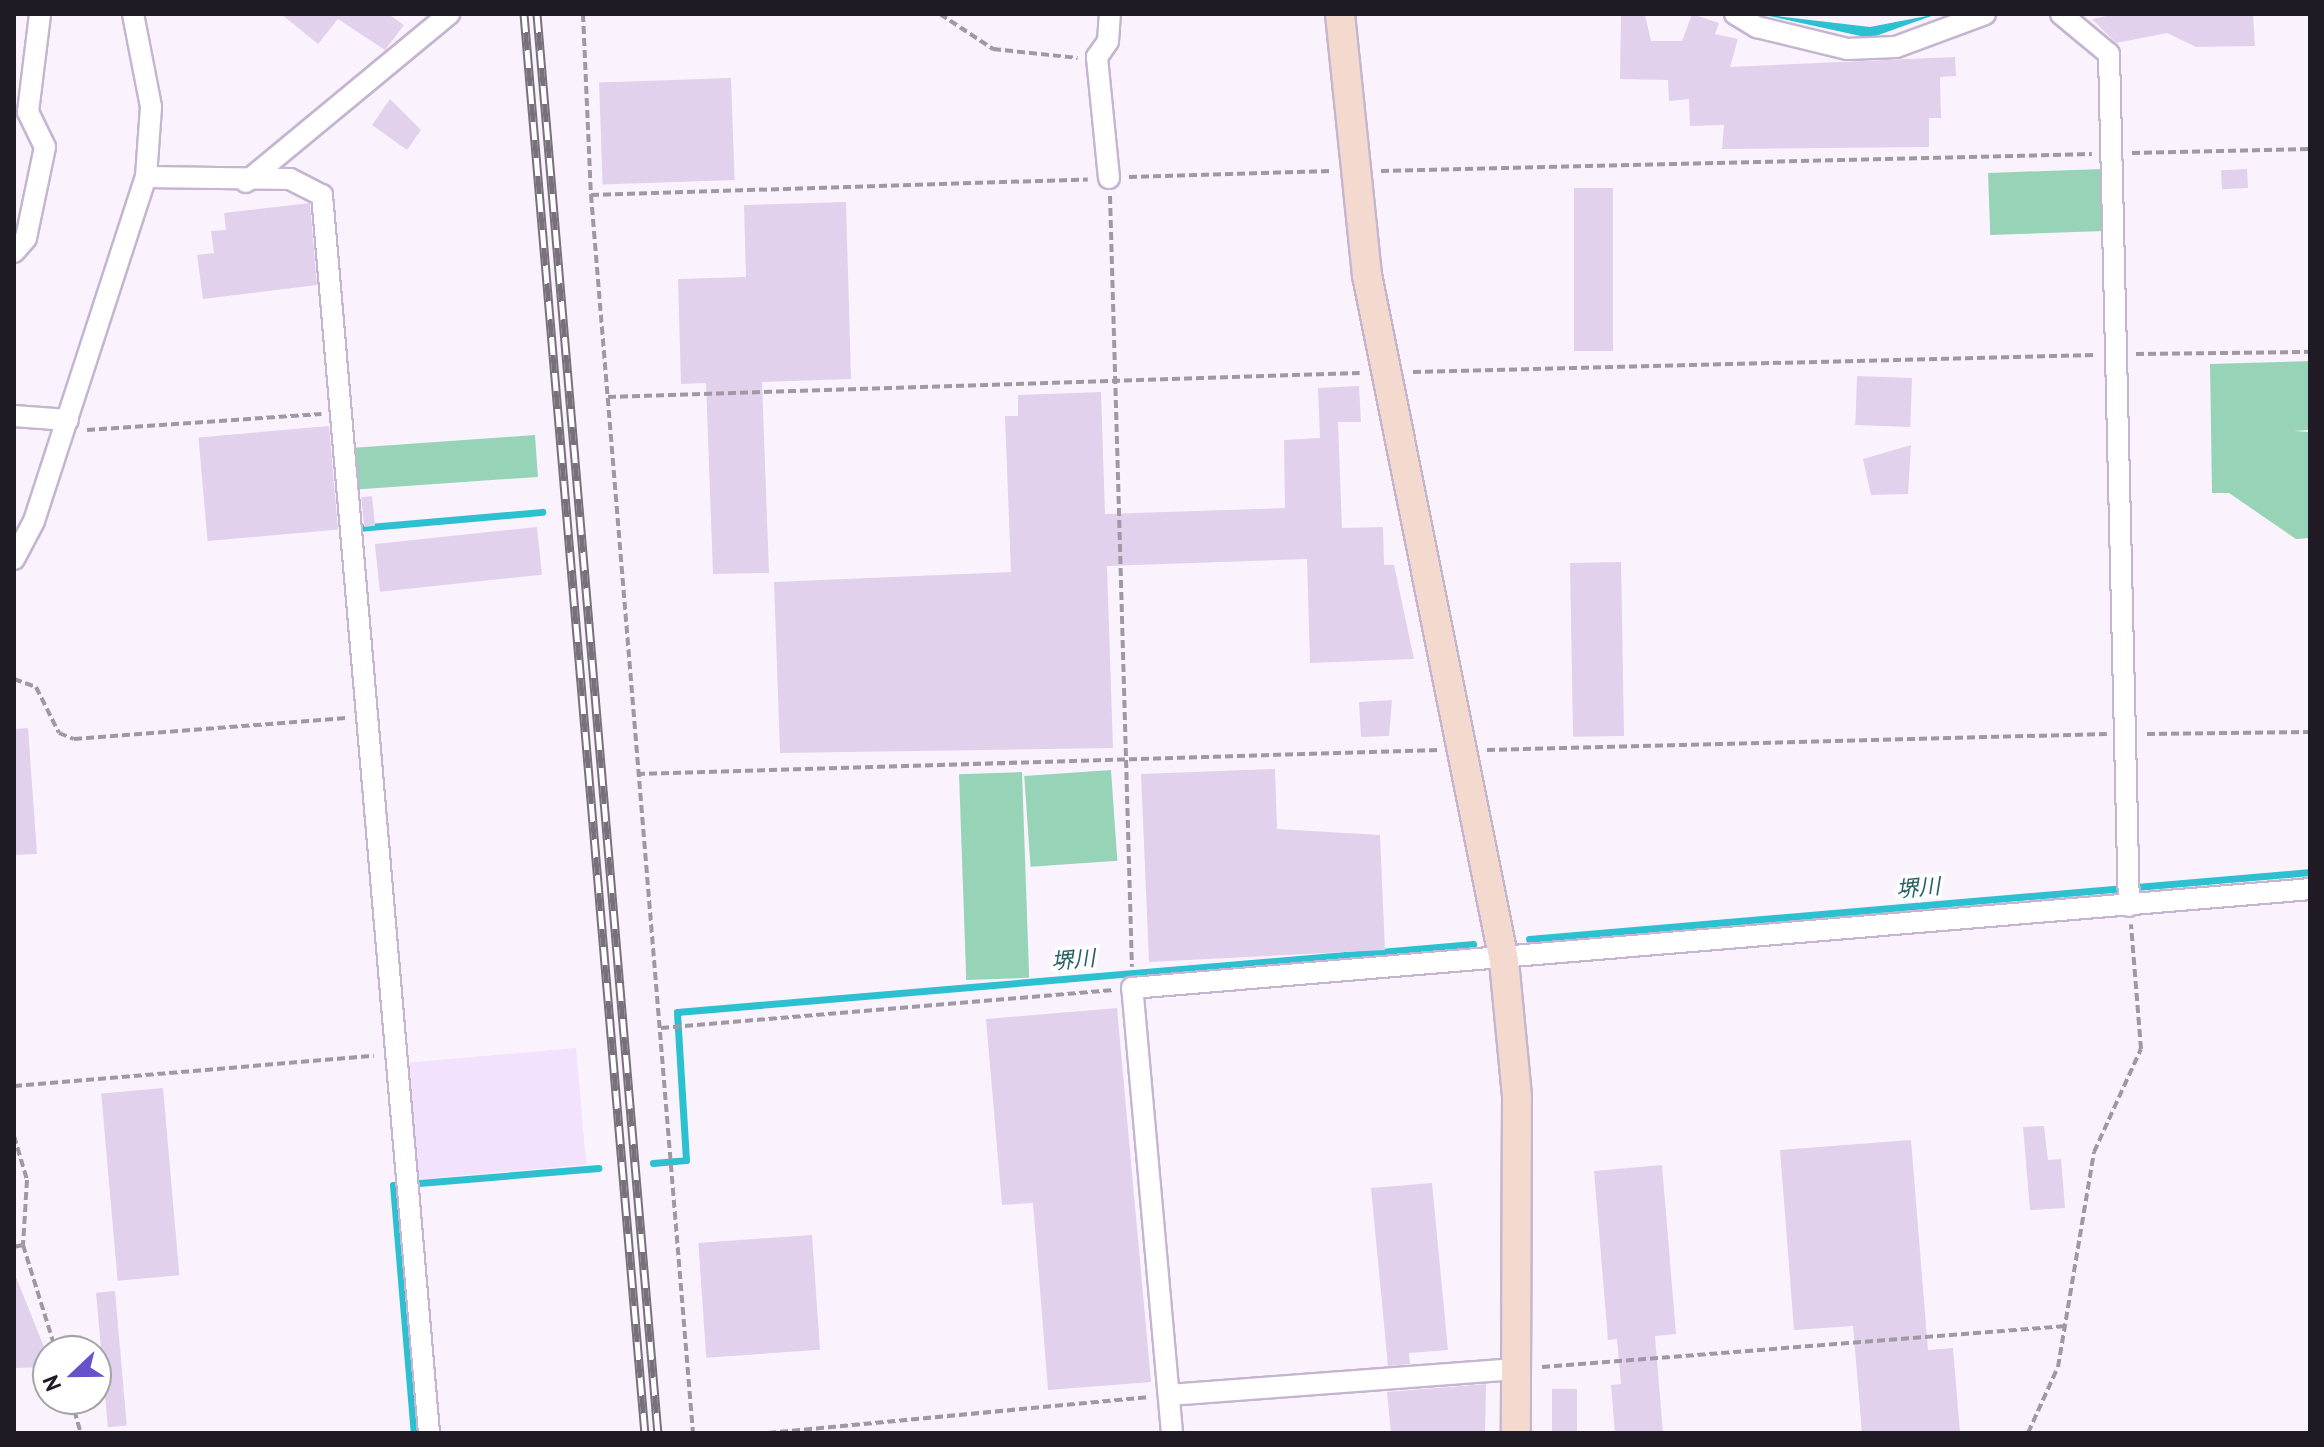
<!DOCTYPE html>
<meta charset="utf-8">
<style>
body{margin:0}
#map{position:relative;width:2324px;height:1447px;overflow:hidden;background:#faf3fe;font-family:"PT Sans","Noto Sans JP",sans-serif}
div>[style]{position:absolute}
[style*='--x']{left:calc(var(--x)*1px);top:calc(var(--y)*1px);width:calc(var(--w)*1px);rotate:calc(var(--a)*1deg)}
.built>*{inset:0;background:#f3e2fe;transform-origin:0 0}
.green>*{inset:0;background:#97d4b7;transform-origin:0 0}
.water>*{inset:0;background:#2dc0d1}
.stream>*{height:7px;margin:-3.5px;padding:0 3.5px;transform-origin:3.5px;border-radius:3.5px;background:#2dc0d1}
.building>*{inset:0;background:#e1d1ed;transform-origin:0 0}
.path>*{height:4px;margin-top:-2px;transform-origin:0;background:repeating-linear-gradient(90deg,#a099a4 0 8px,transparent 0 12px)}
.roads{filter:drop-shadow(2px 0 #c5b5d0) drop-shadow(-2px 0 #c5b5d0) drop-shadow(0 2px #c5b5d0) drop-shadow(0 -2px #c5b5d0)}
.street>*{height:20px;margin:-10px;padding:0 10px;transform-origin:10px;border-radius:10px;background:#fff}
.secondary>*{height:28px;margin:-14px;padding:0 14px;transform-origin:14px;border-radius:14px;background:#f3d9ce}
.rail>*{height:9px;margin-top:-4.5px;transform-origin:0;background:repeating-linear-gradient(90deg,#fff 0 18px,#78717c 0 36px);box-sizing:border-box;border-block:2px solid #78717c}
span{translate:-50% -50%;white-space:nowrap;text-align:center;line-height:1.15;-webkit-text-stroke:7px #fff;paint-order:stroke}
.water-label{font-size:22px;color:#286067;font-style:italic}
.frame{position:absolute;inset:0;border:16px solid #201a24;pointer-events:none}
.north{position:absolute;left:32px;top:1335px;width:80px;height:80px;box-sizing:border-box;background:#fff;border:2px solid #a6a3a7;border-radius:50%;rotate:248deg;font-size:22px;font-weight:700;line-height:32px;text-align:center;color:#201a24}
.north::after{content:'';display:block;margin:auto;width:28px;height:36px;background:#6752cb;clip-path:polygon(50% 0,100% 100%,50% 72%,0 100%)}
</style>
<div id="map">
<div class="built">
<div style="left:576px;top:1048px;width:117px;height:170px;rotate:85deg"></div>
</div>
<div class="green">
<div style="left:2102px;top:169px;width:62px;height:114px;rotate:88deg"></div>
<div style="clip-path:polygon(2310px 361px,2310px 430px,2294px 431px,2310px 432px,2310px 538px,2296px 539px,2229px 493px,2212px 493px,2210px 364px)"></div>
<div style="left:535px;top:435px;width:42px;height:185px;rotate:86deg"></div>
<div style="left:1111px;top:770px;width:91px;height:87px;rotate:86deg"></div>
<div style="left:1022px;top:772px;width:206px;height:63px;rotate:88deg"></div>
</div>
<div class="water">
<div style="clip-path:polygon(1760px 14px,1870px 27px,1937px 14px,1870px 38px)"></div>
</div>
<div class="stream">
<div style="--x:358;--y:528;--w:185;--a:-5"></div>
<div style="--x:1529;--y:939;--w:784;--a:-4.9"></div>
<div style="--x:653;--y:1163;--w:33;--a:-5"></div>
<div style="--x:686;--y:1160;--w:148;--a:-93.5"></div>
<div style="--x:677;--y:1012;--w:799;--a:-4.88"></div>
<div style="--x:419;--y:1183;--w:180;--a:-4.8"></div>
<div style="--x:401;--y:1185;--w:8;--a:180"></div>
<div style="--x:393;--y:1185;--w:249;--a:85.2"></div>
</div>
<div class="building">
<div style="clip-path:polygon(281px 14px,388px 14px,404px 25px,385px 50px,338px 19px,318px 44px)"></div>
<div style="clip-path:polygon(1621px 14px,1645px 15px,1651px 41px,1682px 41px,1692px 14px,1719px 23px,1715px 34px,1738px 39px,1730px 67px,1955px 57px,1956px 76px,1940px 77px,1941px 118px,1929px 118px,1929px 147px,1722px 149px,1724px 125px,1690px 126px,1689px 99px,1669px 101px,1668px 80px,1620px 79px)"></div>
<div style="clip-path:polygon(2116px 14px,2253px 14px,2255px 46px,2196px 47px,2167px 33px,2116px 43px,2092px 19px)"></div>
<div style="left:731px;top:78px;width:102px;height:132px;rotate:88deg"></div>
<div style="clip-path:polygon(390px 99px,421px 130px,407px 150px,372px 125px)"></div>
<div style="left:2247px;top:169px;width:19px;height:26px;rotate:87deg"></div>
<div style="left:1574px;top:188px;width:39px;height:163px"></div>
<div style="clip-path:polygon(846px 202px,851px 379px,762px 382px,769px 573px,713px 574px,706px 383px,681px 384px,678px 279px,746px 277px,744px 205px)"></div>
<div style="clip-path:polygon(310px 203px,317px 285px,203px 299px,197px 255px,214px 253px,211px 231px,226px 230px,224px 213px)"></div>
<div style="left:1912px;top:378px;width:49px;height:55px;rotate:92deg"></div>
<div style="clip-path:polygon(1359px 386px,1361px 422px,1338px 422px,1342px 528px,1383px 527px,1384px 565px,1394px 565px,1414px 659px,1310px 663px,1307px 559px,1107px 566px,1113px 748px,780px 753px,774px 582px,1011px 572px,1005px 416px,1018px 416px,1018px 395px,1101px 392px,1105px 514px,1285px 508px,1284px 440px,1320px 438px,1318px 388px)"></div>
<div style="left:329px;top:426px;width:104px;height:131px;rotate:85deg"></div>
<div style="clip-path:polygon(1911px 445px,1908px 494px,1871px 495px,1863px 459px)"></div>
<div style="left:372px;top:496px;width:30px;height:11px;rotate:84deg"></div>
<div style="left:537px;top:527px;width:48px;height:163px;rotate:84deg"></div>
<div style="left:1621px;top:562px;width:174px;height:51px;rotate:89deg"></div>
<div style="clip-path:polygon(1392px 700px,1389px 736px,1361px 737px,1359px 702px)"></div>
<div style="clip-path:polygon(28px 728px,37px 854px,14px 855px,14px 729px)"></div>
<div style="clip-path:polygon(1275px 769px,1277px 829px,1380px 835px,1385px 950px,1149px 962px,1141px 774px)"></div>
<div style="clip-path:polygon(1117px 1008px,1151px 1382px,1048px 1390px,1033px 1203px,1002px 1205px,986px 1019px)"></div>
<div style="left:163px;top:1088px;width:188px;height:62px;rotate:85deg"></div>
<div style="clip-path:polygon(2044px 1126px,2048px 1160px,2061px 1159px,2065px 1208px,2030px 1210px,2023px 1127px)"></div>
<div style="clip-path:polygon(1911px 1140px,1928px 1350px,1953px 1348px,1960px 1433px,1862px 1433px,1853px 1326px,1794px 1330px,1780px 1150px)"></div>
<div style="clip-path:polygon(1662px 1165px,1676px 1334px,1655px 1336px,1663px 1433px,1615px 1433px,1611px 1385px,1621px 1384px,1617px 1339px,1608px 1340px,1594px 1171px)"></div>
<div style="clip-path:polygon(1432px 1183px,1448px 1350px,1409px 1353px,1410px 1364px,1388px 1366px,1371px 1188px)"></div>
<div style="left:812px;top:1235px;width:115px;height:114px;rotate:86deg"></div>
<div style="clip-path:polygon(14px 1272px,48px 1357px,48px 1367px,14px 1368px)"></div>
<div style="left:115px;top:1291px;width:135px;height:19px;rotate:85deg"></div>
<div style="clip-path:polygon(1486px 1384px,1485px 1433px,1391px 1433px,1387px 1392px)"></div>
<div style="left:1552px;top:1389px;width:25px;height:44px"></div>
</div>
<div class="path">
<div style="--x:583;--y:14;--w:181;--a:87.5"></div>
<div style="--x:591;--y:195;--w:1242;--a:85.29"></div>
<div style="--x:940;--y:14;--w:64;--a:33.4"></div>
<div style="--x:993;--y:49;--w:85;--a:6"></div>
<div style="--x:2132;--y:153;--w:178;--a:-1.3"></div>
<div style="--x:1381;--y:171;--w:711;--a:-1.37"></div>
<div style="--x:1129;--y:177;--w:203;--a:-1.7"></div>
<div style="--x:591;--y:195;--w:497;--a:-1.8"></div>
<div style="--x:1110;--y:196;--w:771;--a:88.37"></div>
<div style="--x:2136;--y:354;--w:174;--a:-0.7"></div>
<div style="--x:1413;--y:372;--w:683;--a:-1.43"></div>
<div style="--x:608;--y:397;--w:752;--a:-1.83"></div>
<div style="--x:87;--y:430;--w:235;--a:-3.9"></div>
<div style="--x:14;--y:679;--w:23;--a:20"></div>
<div style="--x:36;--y:687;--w:51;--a:63.4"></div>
<div style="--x:59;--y:733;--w:16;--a:22"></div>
<div style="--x:74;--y:739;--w:273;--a:-4.4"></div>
<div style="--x:2147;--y:734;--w:163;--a:-0.7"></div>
<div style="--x:1487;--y:750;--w:620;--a:-1.48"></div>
<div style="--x:637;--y:774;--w:802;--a:-1.71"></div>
<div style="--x:661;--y:1028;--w:454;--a:-4.8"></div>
<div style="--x:14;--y:1086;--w:361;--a:-4.8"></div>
<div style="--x:14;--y:1136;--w:46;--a:73.5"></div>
<div style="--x:27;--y:1180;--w:65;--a:93.5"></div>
<div style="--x:23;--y:1245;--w:111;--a:72.7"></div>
<div style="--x:14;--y:1247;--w:9;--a:-13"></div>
<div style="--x:1542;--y:1367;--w:526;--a:-4.47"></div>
<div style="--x:71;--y:1399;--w:35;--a:74"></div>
<div style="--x:768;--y:1433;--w:381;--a:-5.4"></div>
<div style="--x:2028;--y:1433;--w:72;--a:-65.6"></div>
<div style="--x:2058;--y:1367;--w:218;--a:-80.5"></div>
<div style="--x:2094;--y:1152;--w:113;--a:-65.5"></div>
<div style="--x:2141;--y:1049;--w:125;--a:-94.6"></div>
</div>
<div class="roads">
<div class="street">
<div style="--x:133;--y:14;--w:95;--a:79"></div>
<div style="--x:151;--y:107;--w:70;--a:94.1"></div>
<div style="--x:146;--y:177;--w:144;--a:0.8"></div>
<div style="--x:290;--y:179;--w:36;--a:27"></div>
<div style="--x:322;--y:195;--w:1243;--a:85.06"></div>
<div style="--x:1735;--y:14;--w:26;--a:31"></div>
<div style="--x:1757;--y:27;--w:93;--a:13.7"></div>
<div style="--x:1847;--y:49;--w:49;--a:-2.3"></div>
<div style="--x:1896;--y:47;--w:95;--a:-20.3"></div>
<div style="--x:2061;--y:14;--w:62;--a:39.8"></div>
<div style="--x:2109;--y:54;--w:852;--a:88.66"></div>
<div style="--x:1109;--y:178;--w:122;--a:-95.7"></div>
<div style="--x:1097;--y:57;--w:19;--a:-55"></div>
<div style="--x:1108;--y:41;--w:27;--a:-86"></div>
<div style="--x:246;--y:182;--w:264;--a:-39.6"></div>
<div style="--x:14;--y:252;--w:18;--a:-49"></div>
<div style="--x:26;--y:238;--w:93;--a:-78.2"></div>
<div style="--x:45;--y:147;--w:39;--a:-116"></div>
<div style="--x:28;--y:112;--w:99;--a:-83"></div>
<div style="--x:14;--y:416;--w:54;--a:4.2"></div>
<div style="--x:14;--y:559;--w:43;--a:-62.2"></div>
<div style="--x:34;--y:521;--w:362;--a:-72"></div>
<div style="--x:1169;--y:1395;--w:348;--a:-4.3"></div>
<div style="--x:1172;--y:1433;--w:447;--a:-95.1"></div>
<div style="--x:1132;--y:988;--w:1182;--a:-4.8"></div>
</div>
<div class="secondary">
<div style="--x:1340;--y:14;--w:262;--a:84.1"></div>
<div style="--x:1367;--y:275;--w:700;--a:78.71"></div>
<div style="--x:1504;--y:961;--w:136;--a:84.5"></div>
<div style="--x:1517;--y:1096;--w:337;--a:90.2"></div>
</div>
</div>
<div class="rail">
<div style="--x:524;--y:14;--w:1424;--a:85.13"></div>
<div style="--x:537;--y:14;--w:1424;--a:85.13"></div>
</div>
<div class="water-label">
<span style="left:1918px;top:888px;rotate:-5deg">堺川</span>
<span style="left:1073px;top:960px;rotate:-5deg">堺川</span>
</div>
<div class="frame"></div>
<div class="north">N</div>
</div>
